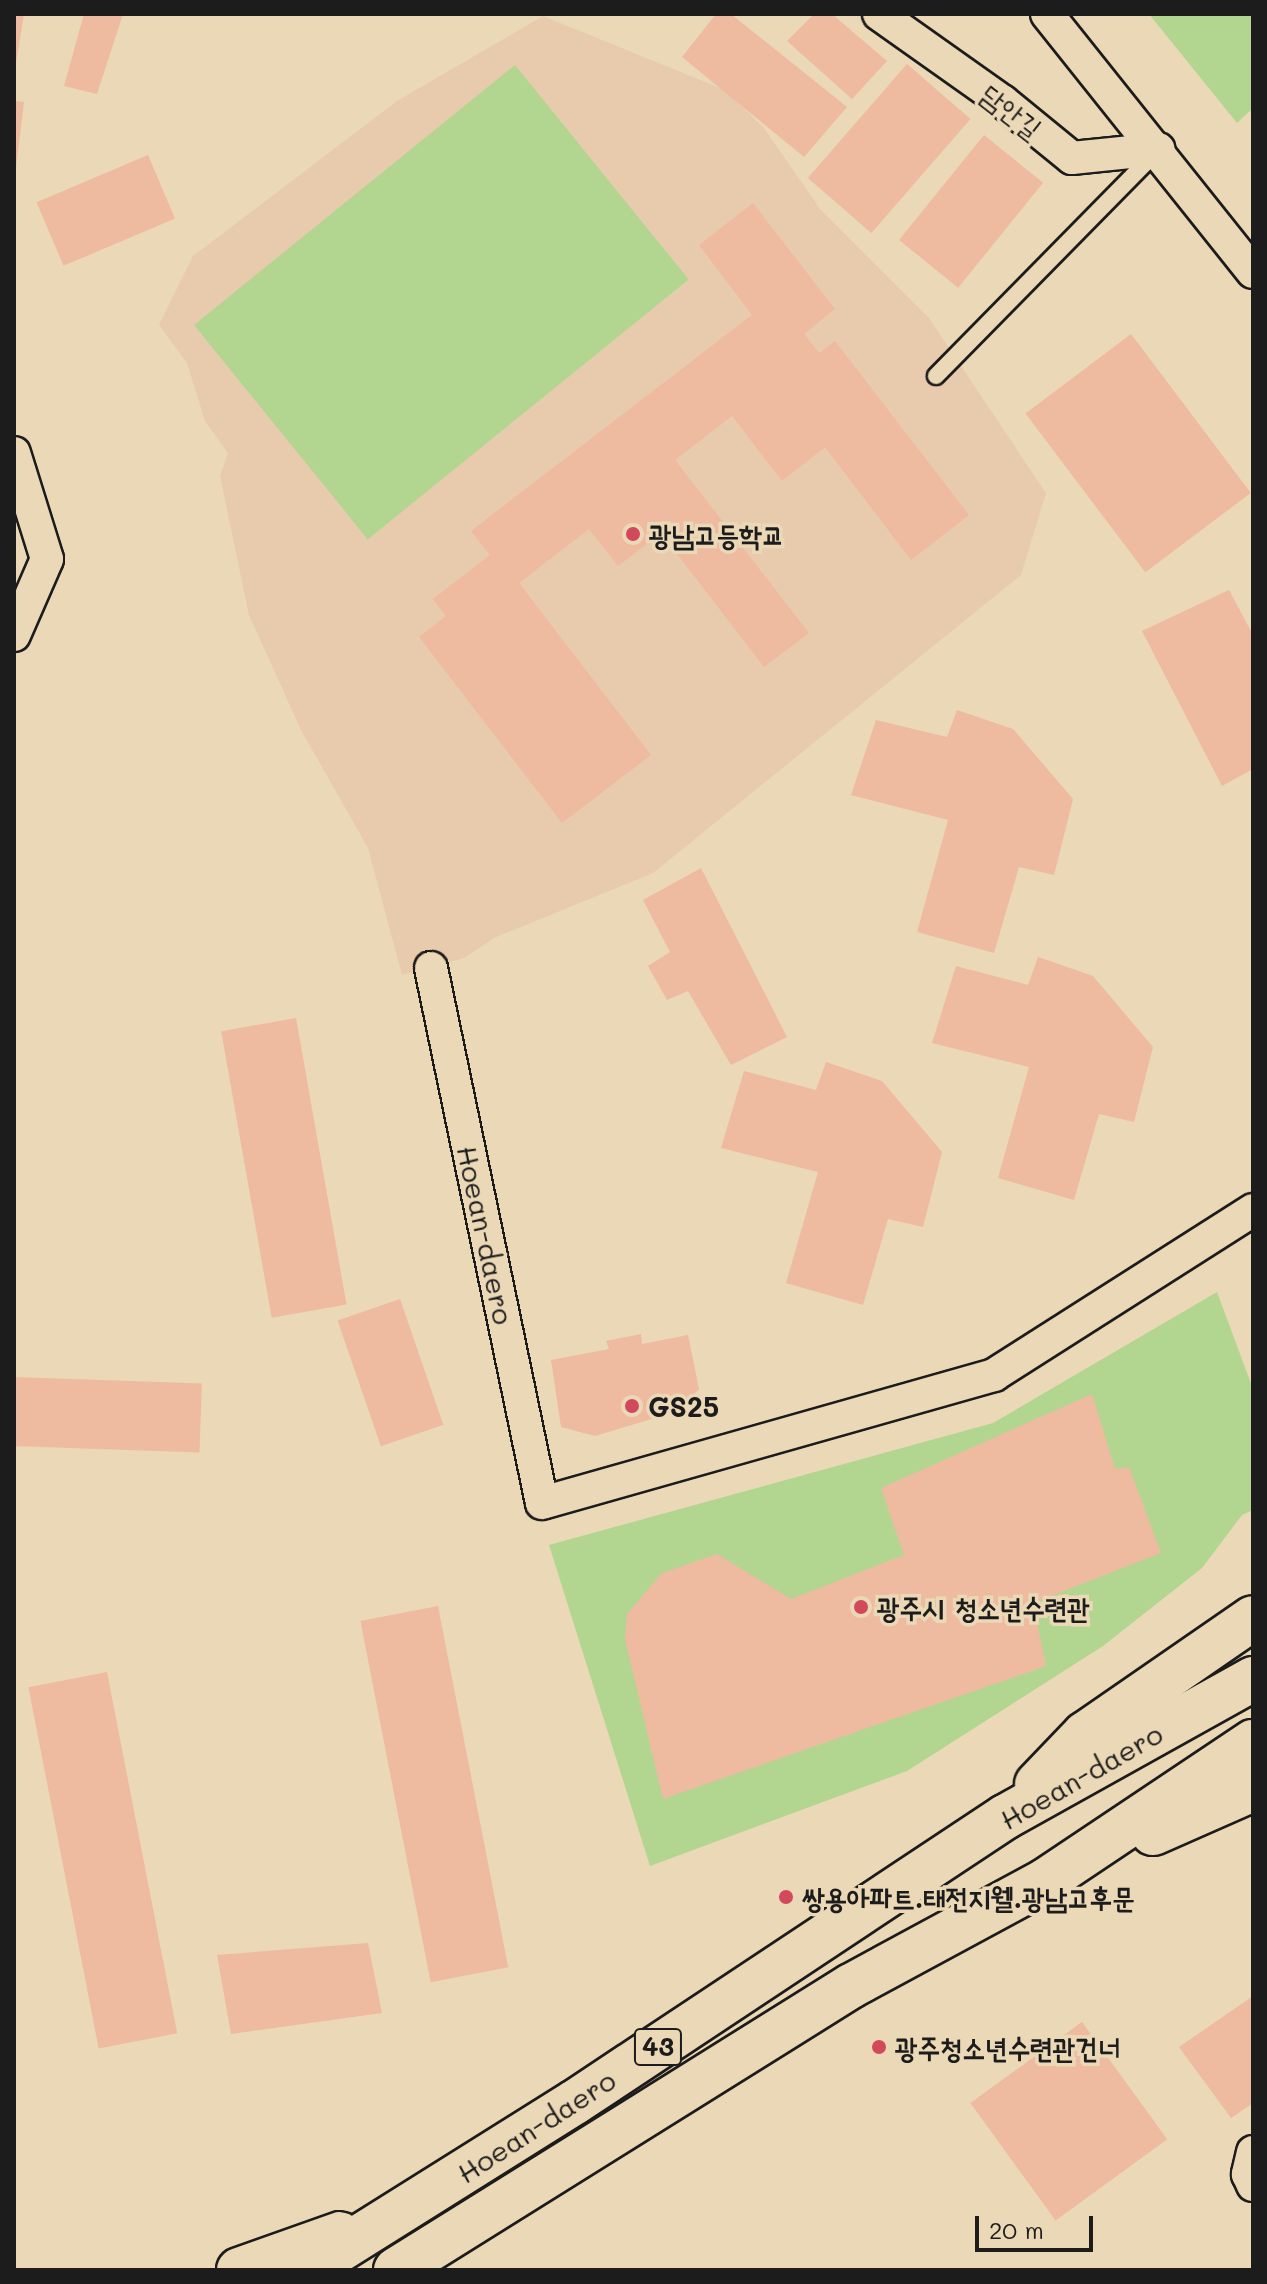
<!DOCTYPE html>
<meta charset="utf-8">
<style>
body{margin:0}
#map{position:relative;width:1267px;height:2284px;overflow:hidden;background:#ebd8b6;font-family:Mali,"Poor Story",sans-serif}
div>[style]{position:absolute}
[style*='--x']{left:calc(var(--x)*1px);top:calc(var(--y)*1px);width:calc(var(--w)*1px);rotate:calc(var(--a)*1deg)}
.built>*{inset:0;background:#e8cbac}
.green>*{inset:0;background:#b2d690;transform-origin:0 0}
.building>*{inset:0;background:#eebaa0;transform-origin:0 0}
.roads{filter:drop-shadow(2px 0 #1c1c1c) drop-shadow(-2px 0 #1c1c1c) drop-shadow(0 2px #1c1c1c) drop-shadow(0 -2px #1c1c1c)}
.service>*{height:16px;margin:-8px;padding:0 8px;transform-origin:8px;border-radius:8px;background:#ebd8b6}
.minor>*{height:32px;margin:-16px;padding:0 16px;transform-origin:16px;border-radius:16px;background:#ebd8b6}
.trunk>*{height:44px;margin:-22px;padding:0 22px;transform-origin:22px;border-radius:22px;background:#ebd8b6}
.dots>*{width:22px;height:22px;translate:-50% -50%;box-sizing:border-box;border:4px solid #ebd8b6;border-radius:50%}
span{translate:-50% -50%;white-space:nowrap;text-align:center;line-height:1.15;-webkit-text-stroke:7px #ebd8b6;paint-order:stroke}
.shield-label span{padding:2px 6px;background:#ebd8b6;border:2px solid;border-radius:6px;-webkit-text-stroke-width:0}
.shield-label{font-size:26px;color:#1c1c1c;font-weight:700}
.street-label{font-size:28px;color:#1c1c1c}
.poi-label{font-size:28px;color:#1c1c1c;font-weight:700}
.left{translate:0 -50%;text-align:left}
.frame{position:absolute;inset:0;border:16px solid #1c1c1c;pointer-events:none}
.scale{position:absolute;left:975px;top:2216px;width:118px;height:36px;box-sizing:border-box;border:4px solid #1c1c1c;border-top:0;padding-left:10px;font-size:24px;line-height:28px;white-space:nowrap;color:#1c1c1c;-webkit-text-stroke:6px #ebd8b6;paint-order:stroke}
</style>
<div id="map">
<div class="built">
<div style="clip-path:polygon(543px 16px,725px 90px,764px 128px,820px 209px,929px 318px,1046px 493px,1021px 575px,653px 873px,494px 938px,464px 958px,402px 975px,368px 848px,301px 730px,249px 615px,220px 476px,228px 453px,205px 421px,187px 363px,159px 325px,193px 256px,397px 101px)"></div>
</div>
<div class="green">
<div style="clip-path:polygon(1149px 14px,1253px 14px,1253px 108px,1237px 123px)"></div>
<div style="left:515px;top:65px;width:276px;height:413px;rotate:51deg"></div>
<div style="clip-path:polygon(1217px 1292px,1253px 1389px,1253px 1510px,1242px 1515px,1202px 1568px,1103px 1646px,907px 1771px,650px 1866px,549px 1545px,993px 1423px)"></div>
</div>
<div class="building">
<div style="clip-path:polygon(14px 14px,24px 14px,16px 63px,14px 62px)"></div>
<div style="clip-path:polygon(84px 14px,123px 14px,97px 94px,64px 86px)"></div>
<div style="clip-path:polygon(716px 14px,731px 14px,847px 107px,804px 157px,682px 57px)"></div>
<div style="clip-path:polygon(814px 14px,832px 14px,887px 61px,852px 99px,787px 41px)"></div>
<div style="left:907px;top:64px;width:84px;height:151px;rotate:41deg"></div>
<div style="clip-path:polygon(14px 101px,24px 102px,16px 168px,14px 168px)"></div>
<div style="left:984px;top:135px;width:76px;height:135px;rotate:39deg"></div>
<div style="left:148px;top:155px;width:69px;height:121px;rotate:67deg"></div>
<div style="clip-path:polygon(753px 203px,835px 309px,804px 334px,819px 353px,835px 341px,969px 515px,911px 560px,825px 447px,782px 481px,732px 416px,675px 460px,809px 633px,764px 667px,661px 533px,618px 566px,589px 529px,519px 583px,651px 755px,562px 823px,419px 637px,446px 616px,433px 599px,490px 555px,471px 531px,752px 315px,699px 245px)"></div>
<div style="left:1131px;top:334px;width:199px;height:132px;rotate:53deg"></div>
<div style="clip-path:polygon(1229px 590px,1253px 635px,1253px 769px,1222px 786px,1142px 631px)"></div>
<div style="clip-path:polygon(957px 710px,1013px 729px,1073px 799px,1054px 875px,1019px 867px,994px 953px,917px 932px,948px 820px,851px 795px,876px 720px,947px 737px)"></div>
<div style="clip-path:polygon(701px 868px,787px 1037px,731px 1065px,688px 991px,667px 1000px,648px 966px,670px 952px,643px 900px)"></div>
<div style="clip-path:polygon(1038px 957px,1093px 976px,1153px 1047px,1134px 1122px,1099px 1114px,1074px 1200px,998px 1178px,1029px 1067px,932px 1043px,956px 966px,1028px 985px)"></div>
<div style="left:296px;top:1018px;width:291px;height:76px;rotate:80deg"></div>
<div style="clip-path:polygon(826px 1062px,882px 1081px,942px 1152px,923px 1227px,888px 1219px,863px 1305px,786px 1283px,818px 1172px,721px 1148px,744px 1071px,816px 1090px)"></div>
<div style="left:400px;top:1299px;width:133px;height:66px;rotate:71deg"></div>
<div style="clip-path:polygon(641px 1334px,642px 1344px,688px 1335px,699px 1389px,678px 1411px,595px 1436px,561px 1427px,551px 1360px,609px 1349px,606px 1341px)"></div>
<div style="left:14px;top:1377px;width:188px;height:69px;rotate:2deg"></div>
<div style="clip-path:polygon(1092px 1394px,1115px 1469px,1129px 1467px,1161px 1553px,1033px 1603px,1046px 1666px,663px 1799px,625px 1639px,627px 1614px,662px 1573px,717px 1554px,791px 1599px,904px 1555px,881px 1488px)"></div>
<div style="left:438px;top:1606px;width:368px;height:79px;rotate:79deg"></div>
<div style="left:107px;top:1672px;width:368px;height:80px;rotate:79deg"></div>
<div style="clip-path:polygon(368px 1943px,382px 2013px,231px 2034px,217px 1955px)"></div>
<div style="clip-path:polygon(1253px 1996px,1253px 2103px,1231px 2118px,1179px 2047px)"></div>
<div style="left:1082px;top:2022px;width:145px;height:138px;rotate:54deg"></div>
</div>
<div class="roads">
<div class="service">
<div style="--x:936;--y:376;--w:313;--a:-45.5"></div>
</div>
<div class="minor">
<div style="--x:879;--y:14;--w:151;--a:35.3"></div>
<div style="--x:1002;--y:101;--w:90;--a:39.2"></div>
<div style="--x:1072;--y:158;--w:87;--a:-5.9"></div>
<div style="--x:1047;--y:14;--w:330;--a:51.4"></div>
<div style="--x:14;--y:453;--w:111;--a:72.7"></div>
<div style="--x:47;--y:559;--w:83;--a:113.5"></div>
<div style="--x:431;--y:968;--w:546;--a:78.28"></div>
<div style="--x:542;--y:1503;--w:470;--a:-15.8"></div>
<div style="--x:994;--y:1375;--w:307;--a:-32.5"></div>
<div style="--x:1253;--y:2152;--w:23;--a:103"></div>
<div style="--x:1248;--y:2174;--w:12;--a:66"></div>
</div>
<div class="trunk">
<div style="--x:1037;--y:1784;--w:69;--a:-46.2"></div>
<div style="--x:1085;--y:1734;--w:204;--a:-34.6"></div>
<div style="--x:1153;--y:1833;--w:109;--a:-23.7"></div>
<div style="--x:239;--y:2270;--w:107;--a:-19.6"></div>
<div style="--x:307;--y:2270;--w:316;--a:-32.1"></div>
<div style="--x:575;--y:2102;--w:516;--a:-33.54"></div>
<div style="--x:1005;--y:1817;--w:284;--a:-29.1"></div>
<div style="--x:396;--y:2270;--w:536;--a:-31.97"></div>
<div style="--x:851;--y:1986;--w:221;--a:-28.4"></div>
<div style="--x:1045;--y:1881;--w:250;--a:-33.8"></div>
</div>
</div>
<div class="dots">
<div style="left:633px;top:534px;background:#d1495b"></div>
<div style="left:632px;top:1406px;background:#d1495b"></div>
<div style="left:861px;top:1607px;background:#d1495b"></div>
<div style="left:786px;top:1897px;background:#d1495b"></div>
<div style="left:879px;top:2047px;background:#d1495b"></div>
</div>
<div class="shield-label">
<span style="left:658px;top:2047px">43</span>
</div>
<div class="street-label">
<span style="left:1012px;top:111px;rotate:38deg">담안길</span>
<span style="left:486px;top:1235px;rotate:78deg">Hoean-daero</span>
<span style="left:1081px;top:1776px;rotate:-30deg">Hoean-daero</span>
<span style="left:536px;top:2126px;rotate:-33deg">Hoean-daero</span>
</div>
<div class="poi-label">
<span class="left" style="left:649px;top:534px">광남고등학교</span>
<span class="left" style="left:648px;top:1406px">GS25</span>
<span class="left" style="left:877px;top:1607px">광주시 청소년수련관</span>
<span class="left" style="left:802px;top:1897px">쌍용아파트.태전지웰.광남고후문</span>
<span class="left" style="left:895px;top:2047px">광주청소년수련관건너</span>
</div>
<div class="frame"></div>
<div class="scale">20 m</div>
</div>
